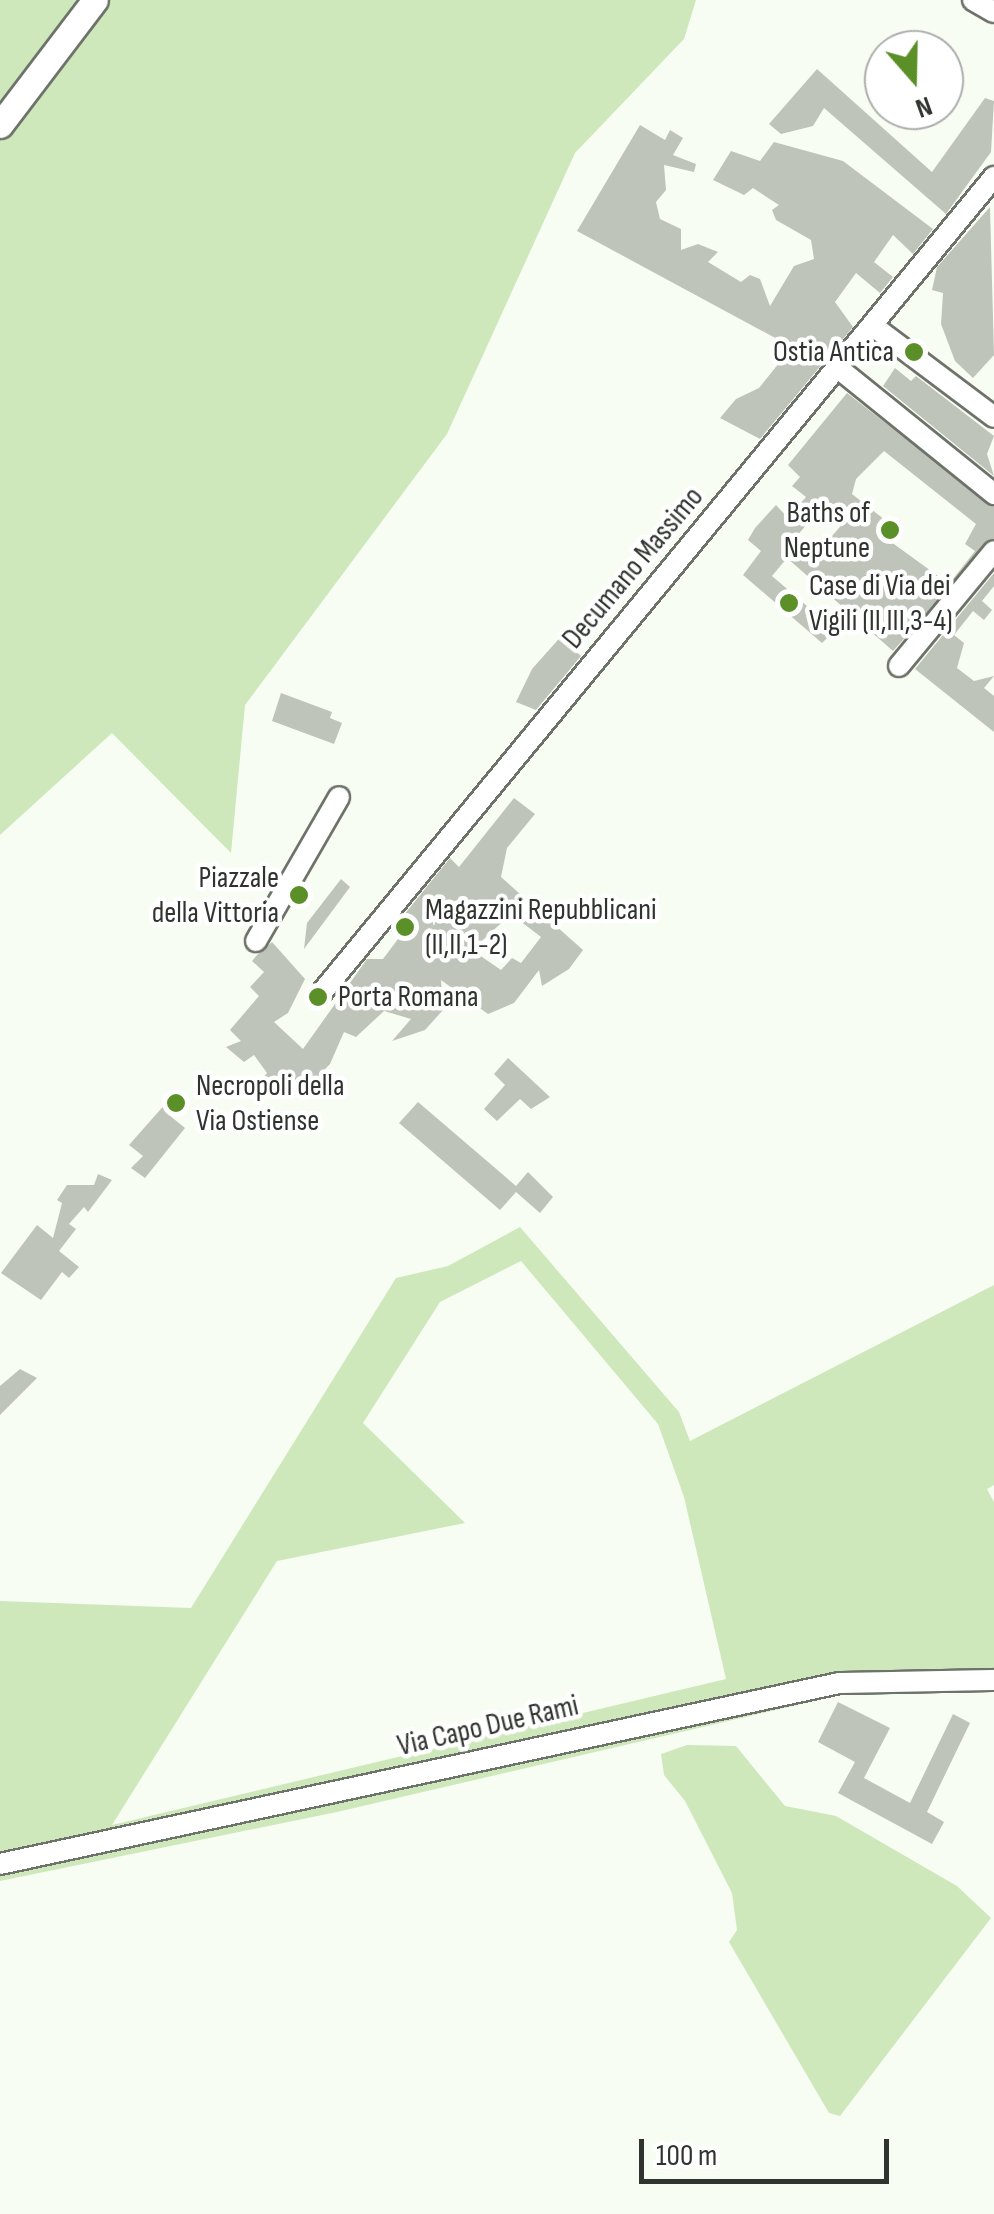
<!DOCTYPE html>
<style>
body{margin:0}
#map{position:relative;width:994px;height:2214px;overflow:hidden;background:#f7fdf3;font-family:"Sofia Sans Condensed",sans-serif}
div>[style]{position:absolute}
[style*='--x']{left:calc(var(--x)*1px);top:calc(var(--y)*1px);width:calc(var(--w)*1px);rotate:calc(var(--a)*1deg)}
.green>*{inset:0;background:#cee8bb}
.building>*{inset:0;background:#bec4ba}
.roads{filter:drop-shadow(2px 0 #6d736a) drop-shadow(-2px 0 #6d736a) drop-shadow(0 2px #6d736a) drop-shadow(0 -2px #6d736a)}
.minor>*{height:20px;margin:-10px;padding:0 10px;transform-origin:10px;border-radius:10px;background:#fff}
.major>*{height:25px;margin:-12.5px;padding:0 12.5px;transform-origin:12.5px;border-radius:12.5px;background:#fff}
.dots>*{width:28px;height:28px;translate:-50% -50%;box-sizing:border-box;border:5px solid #fff;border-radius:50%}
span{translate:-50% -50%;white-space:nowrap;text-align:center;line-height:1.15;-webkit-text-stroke:9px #fff;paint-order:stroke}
.poi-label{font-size:30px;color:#30332f}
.right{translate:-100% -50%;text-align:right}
.left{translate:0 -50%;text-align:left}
.street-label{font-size:30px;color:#30332f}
.north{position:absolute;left:864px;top:30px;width:100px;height:100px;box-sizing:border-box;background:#fff;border:2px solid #acadac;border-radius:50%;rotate:160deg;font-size:28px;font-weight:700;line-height:40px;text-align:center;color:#30332f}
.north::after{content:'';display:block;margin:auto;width:35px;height:45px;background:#5b8f27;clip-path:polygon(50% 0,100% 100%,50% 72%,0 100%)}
.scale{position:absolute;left:639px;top:2139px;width:250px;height:45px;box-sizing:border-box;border:5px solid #30332f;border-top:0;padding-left:12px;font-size:30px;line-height:35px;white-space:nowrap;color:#30332f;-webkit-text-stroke:8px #fff;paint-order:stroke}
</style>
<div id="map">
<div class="green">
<div style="clip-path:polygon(0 0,696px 0,684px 39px,575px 153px,447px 434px,245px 705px,231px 853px,112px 733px,0 835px)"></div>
<div style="clip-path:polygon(evenodd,520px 1227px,679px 1412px,690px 1441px,994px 1285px,994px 1485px,987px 1489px,994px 1502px,994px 1689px,853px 1692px,337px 1812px,0 1881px,0 1601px,191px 1608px,396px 1278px,448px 1266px,520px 1227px,521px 1261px,658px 1424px,684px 1497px,726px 1679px,112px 1825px,277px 1561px,465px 1523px,363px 1423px,440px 1302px,521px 1261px)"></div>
<div style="clip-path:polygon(687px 1745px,736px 1746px,785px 1806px,836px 1816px,957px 1886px,991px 1918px,840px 2116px,829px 2113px,729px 1942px,737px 1930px,732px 1893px,685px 1801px,664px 1775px,661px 1754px)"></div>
</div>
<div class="building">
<div style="clip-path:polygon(817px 69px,932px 172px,985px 98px,994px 101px,991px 152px,946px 214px,824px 108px,813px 126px,781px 134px,769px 124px)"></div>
<div style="clip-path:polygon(640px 125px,665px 140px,670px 130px,683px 138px,673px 155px,696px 164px,694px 172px,664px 165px,666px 190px,656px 202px,660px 219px,681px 229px,681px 250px,698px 244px,718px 252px,708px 262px,741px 282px,750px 275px,760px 279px,770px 306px,794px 266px,814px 259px,811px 240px,776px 220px,772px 210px,779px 205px,753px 188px,744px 195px,713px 180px,731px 151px,760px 161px,774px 142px,843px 161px,933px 229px,913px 254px,893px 235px,874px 262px,893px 277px,880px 293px,856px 273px,835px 302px,853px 327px,760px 439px,720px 418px,736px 399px,759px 388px,792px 347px,577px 231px)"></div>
<div style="clip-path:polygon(990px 207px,994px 355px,973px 378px,955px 361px,941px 324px,943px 293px,932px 290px,937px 267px)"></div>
<div style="clip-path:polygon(895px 368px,911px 381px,916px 376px,994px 436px,987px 454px,994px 476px,883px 386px)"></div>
<div style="clip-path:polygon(evenodd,847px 393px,994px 507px,994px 538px,893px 651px,787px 558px,772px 576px,835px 630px,822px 643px,743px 575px,761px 551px,748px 540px,755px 528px,776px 505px,788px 518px,806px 497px,792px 486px,800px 477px,788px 465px,847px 393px,884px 451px,976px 524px,965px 544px,975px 551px,949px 584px,876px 531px,885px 520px,852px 494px,856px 479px,884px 451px,847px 393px,824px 505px,844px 522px,815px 556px,795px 538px,824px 505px)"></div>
<div style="clip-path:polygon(994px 573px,994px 586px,982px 601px,992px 610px,984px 620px,973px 611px,954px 635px,964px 643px,957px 668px,974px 681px,994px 676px,984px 688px,994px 696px,994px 732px,915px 669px)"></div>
<div style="clip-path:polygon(565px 632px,577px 640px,571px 647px,581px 656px,536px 710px,516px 702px,532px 669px)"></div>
<div style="clip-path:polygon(281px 693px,332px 712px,330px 718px,342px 723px,334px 744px,272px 721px)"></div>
<div style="clip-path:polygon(evenodd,514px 798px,535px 814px,507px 848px,501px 877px,583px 950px,569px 969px,542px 986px,539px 970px,514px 1003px,488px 1014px,441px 980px,443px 1010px,425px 1030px,392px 1041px,411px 1019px,384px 1011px,356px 1037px,344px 1032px,330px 1064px,299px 1096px,290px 1088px,282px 1098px,257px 1085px,267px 1073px,254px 1055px,244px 1062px,226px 1047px,241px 1041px,230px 1030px,259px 996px,250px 987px,264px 972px,252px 961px,257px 955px,272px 942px,305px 979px,288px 1013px,274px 1022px,303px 1049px,367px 959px,383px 959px,398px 939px,391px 931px,450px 858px,459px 867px,514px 798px,511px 914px,541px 937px,521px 963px,512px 958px,501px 970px,472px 950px,511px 914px)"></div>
<div style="clip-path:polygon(341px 879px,350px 887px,304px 949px,307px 923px)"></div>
<div style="clip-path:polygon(508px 1058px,550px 1097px,531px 1109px,520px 1099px,497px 1121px,484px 1109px,505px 1085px,494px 1074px)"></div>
<div style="clip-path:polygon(167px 1102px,169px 1115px,185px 1128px,145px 1178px,131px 1168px,143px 1156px,129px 1145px)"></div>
<div style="clip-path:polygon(418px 1102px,516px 1186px,528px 1172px,553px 1197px,540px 1213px,516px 1192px,500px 1210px,399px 1123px)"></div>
<div style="clip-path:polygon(98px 1174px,112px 1180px,88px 1212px,84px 1207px,69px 1224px,76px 1229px,59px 1251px,79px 1267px,69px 1278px,62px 1272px,41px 1300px,1px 1273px,37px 1225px,53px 1238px,62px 1203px,57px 1200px,67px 1185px,94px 1185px)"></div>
<div style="clip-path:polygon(20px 1369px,37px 1378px,0 1415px,0 1386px)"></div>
<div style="clip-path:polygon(838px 1702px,890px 1728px,864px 1778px,910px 1803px,953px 1714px,970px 1723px,927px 1812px,944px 1822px,932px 1844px,838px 1793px,855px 1762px,818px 1742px)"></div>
</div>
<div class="roads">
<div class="minor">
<div style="--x:973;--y:0;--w:24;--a:30"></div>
<div style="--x:873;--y:326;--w:151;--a:36.9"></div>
<div style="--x:838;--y:368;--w:201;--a:38.9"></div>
<div style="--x:899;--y:666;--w:149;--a:-50.4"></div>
<div style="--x:256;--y:941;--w:166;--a:-60"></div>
<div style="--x:318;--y:997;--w:1063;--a:-50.5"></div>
<div style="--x:0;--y:1864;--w:858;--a:-12.17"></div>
<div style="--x:839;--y:1683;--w:155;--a:-1.1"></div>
</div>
<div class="major">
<div style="--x:0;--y:125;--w:157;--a:-52.8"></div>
</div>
</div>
<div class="dots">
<div style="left:914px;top:352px;background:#5b8f27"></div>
<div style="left:890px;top:530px;background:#5b8f27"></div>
<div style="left:789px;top:603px;background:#5b8f27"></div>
<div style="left:299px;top:895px;background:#5b8f27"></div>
<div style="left:405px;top:927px;background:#5b8f27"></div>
<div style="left:318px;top:997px;background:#5b8f27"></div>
<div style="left:176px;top:1103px;background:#5b8f27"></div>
</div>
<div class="poi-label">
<span class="right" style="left:894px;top:352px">Ostia Antica</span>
<span class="right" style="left:870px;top:530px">Baths of<br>Neptune</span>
<span class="left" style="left:809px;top:603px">Case di Via dei<br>Vigili (II,III,3-4)</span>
<span class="right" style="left:279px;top:895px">Piazzale<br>della Vittoria</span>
<span class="left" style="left:425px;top:927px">Magazzini Repubblicani<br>(II,II,1-2)</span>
<span class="left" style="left:338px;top:997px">Porta Romana</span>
<span class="left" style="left:196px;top:1103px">Necropoli della<br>Via Ostiense</span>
</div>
<div class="street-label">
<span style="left:633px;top:568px;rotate:-50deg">Decumano Massimo</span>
<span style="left:488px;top:1726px;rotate:-13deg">Via Capo Due Rami</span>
</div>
<div class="north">N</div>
<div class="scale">100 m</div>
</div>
